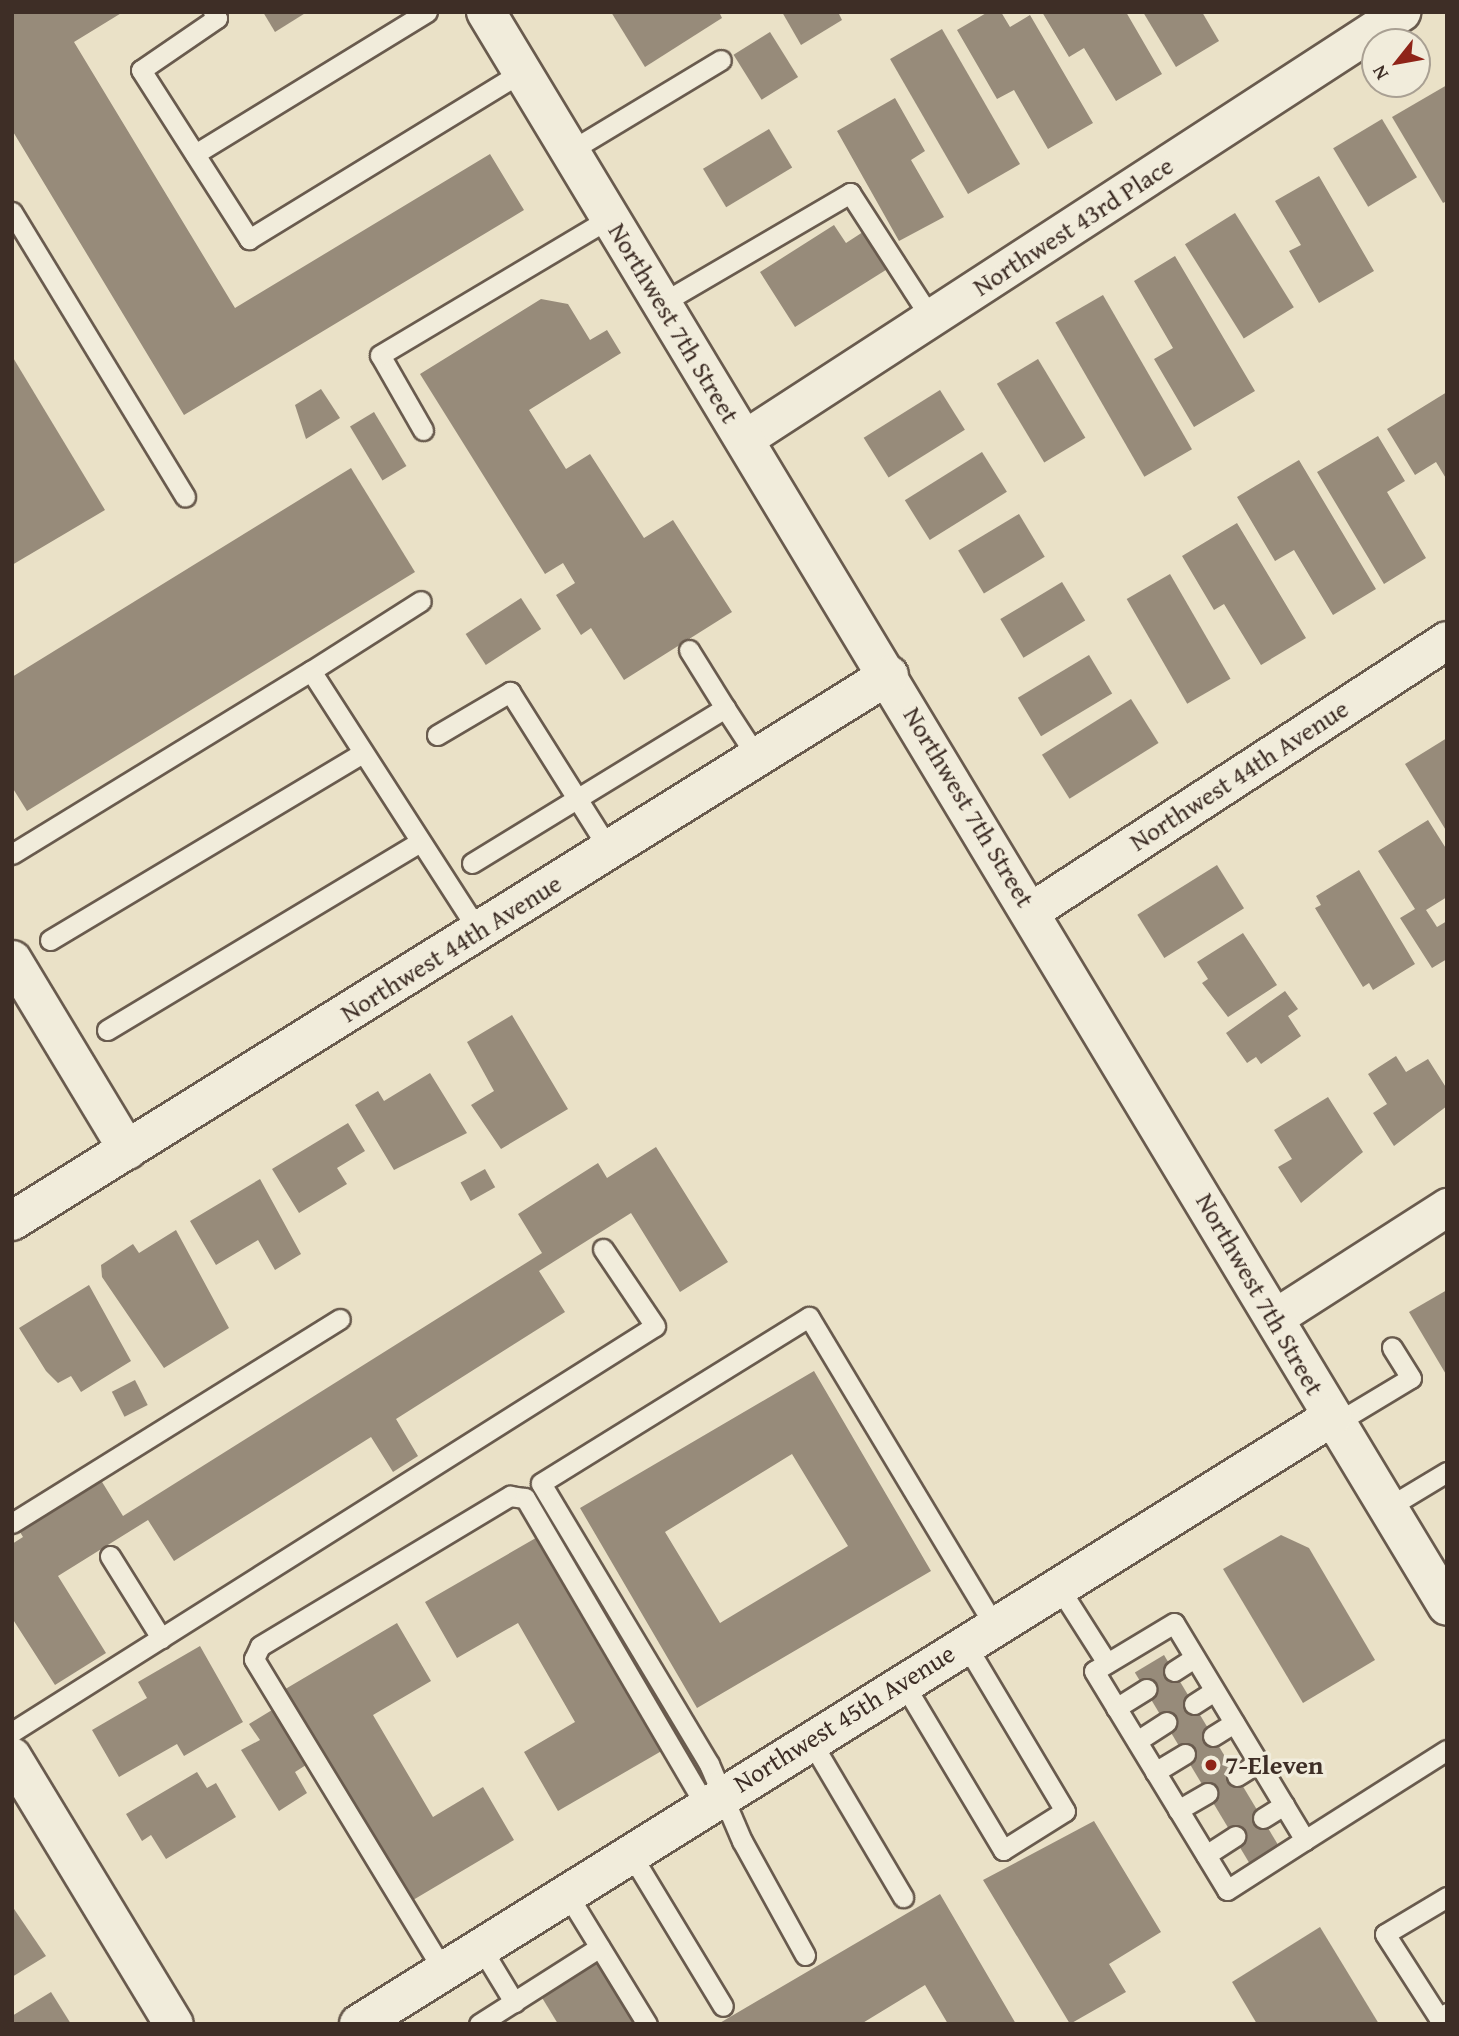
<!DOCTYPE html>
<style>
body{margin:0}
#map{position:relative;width:1459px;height:2036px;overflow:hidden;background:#eae1c7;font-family:"Gentium Book Plus",serif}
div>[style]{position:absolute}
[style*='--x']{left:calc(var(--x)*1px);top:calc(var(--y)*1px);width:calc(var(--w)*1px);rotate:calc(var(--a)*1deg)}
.building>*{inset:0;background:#978b7a;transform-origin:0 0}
.roads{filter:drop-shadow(2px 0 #695b4e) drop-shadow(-2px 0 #695b4e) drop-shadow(0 2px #695b4e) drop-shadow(0 -2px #695b4e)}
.lane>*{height:19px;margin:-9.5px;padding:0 9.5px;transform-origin:9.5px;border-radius:9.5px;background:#f1ecdb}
.street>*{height:37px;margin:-18.5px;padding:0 18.5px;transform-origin:18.5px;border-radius:18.5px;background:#f1ecdb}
.secondary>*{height:38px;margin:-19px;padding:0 19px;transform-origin:19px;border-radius:19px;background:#f1ecdb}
.dots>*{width:19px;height:19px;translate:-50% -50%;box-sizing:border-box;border:4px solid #f1ecdb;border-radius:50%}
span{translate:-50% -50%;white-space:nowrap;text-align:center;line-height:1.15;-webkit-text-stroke:7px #f1ecdb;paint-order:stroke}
.street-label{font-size:26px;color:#3e2e26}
.poi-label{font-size:26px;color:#3e2e26;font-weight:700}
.left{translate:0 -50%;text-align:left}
.frame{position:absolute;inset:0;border:14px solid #3e2e26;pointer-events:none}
.north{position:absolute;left:1361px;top:28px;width:70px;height:70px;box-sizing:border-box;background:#f1ecdb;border:2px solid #a9a093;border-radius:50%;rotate:239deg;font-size:19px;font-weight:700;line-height:28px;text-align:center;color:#3e2e26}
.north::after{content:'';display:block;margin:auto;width:24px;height:32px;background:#8f2418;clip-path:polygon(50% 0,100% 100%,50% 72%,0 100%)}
</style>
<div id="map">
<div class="building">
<div style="clip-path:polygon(12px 12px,123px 12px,74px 42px,235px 308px,490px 154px,524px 210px,184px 415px,12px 130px)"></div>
<div style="clip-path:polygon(263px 12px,307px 12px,275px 32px)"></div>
<div style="clip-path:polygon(611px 12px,719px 12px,722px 18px,645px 67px)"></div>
<div style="clip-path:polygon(782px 12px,838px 12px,842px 20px,801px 45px)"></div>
<div style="clip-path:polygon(988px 12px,1001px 12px,1010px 27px,1030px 15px,1093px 123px,1048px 149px,1014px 90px,997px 99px,957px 30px)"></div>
<div style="clip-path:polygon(1042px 12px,1126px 12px,1162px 74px,1116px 101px,1084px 48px,1069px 57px)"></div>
<div style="clip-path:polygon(1143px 12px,1202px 12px,1219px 41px,1176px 67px)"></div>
<div style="left:942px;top:29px;width:156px;height:60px;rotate:60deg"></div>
<div style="left:770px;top:32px;width:53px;height:43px;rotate:58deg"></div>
<div style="clip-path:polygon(1447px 85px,1447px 201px,1443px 203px,1392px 117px)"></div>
<div style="clip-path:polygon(895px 98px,925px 151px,911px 160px,944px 217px,899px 241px,837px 131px)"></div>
<div style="left:1382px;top:119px;width:68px;height:57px;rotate:59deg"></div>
<div style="left:769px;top:129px;width:45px;height:77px;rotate:59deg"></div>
<div style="clip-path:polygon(1319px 176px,1374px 271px,1319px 303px,1289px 251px,1301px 245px,1275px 201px)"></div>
<div style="left:1235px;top:213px;width:111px;height:59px;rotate:58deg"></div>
<div style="clip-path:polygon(834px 225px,846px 243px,866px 230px,889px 268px,795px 327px,760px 272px)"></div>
<div style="clip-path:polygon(1175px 256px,1255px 391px,1194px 427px,1154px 359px,1173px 348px,1134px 281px)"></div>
<div style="left:1103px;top:295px;width:178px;height:55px;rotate:60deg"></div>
<div style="clip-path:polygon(541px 299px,568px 304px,590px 340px,607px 330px,621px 353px,529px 410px,566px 469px,590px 454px,644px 538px,673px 520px,732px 612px,624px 680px,591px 628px,581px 635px,556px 595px,575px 583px,563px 563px,545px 574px,420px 374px)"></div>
<div style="clip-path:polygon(12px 356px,105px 510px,12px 565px)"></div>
<div style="left:1038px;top:359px;width:92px;height:48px;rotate:59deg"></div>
<div style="clip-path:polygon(321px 389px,340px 418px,306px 439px,295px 405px)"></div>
<div style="left:940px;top:390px;width:47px;height:90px;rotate:58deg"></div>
<div style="clip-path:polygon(1447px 392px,1447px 480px,1436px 462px,1415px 475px,1387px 429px)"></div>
<div style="left:374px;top:412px;width:63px;height:28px;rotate:59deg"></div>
<div style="clip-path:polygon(1378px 436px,1405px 481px,1387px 492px,1426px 558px,1384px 584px,1317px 472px)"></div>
<div style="left:982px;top:452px;width:47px;height:91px;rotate:58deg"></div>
<div style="clip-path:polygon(1299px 460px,1376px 589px,1333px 615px,1294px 550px,1275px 561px,1237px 497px)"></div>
<div style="clip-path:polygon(351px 468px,415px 572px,27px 811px,12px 787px,12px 677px)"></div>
<div style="left:1019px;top:514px;width:50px;height:71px;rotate:59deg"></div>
<div style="clip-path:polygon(1237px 523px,1306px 638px,1261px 665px,1224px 604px,1214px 610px,1182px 556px)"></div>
<div style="left:1170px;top:574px;width:121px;height:50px;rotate:60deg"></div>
<div style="left:1062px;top:582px;width:45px;height:72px;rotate:59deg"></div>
<div style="left:521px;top:598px;width:37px;height:66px;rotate:57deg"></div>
<div style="left:1089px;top:655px;width:45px;height:83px;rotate:59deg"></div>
<div style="left:1131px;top:699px;width:52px;height:105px;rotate:58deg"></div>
<div style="clip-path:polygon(1447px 738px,1447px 832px,1405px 764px)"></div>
<div style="clip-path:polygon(1428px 820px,1447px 850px,1447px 897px,1426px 910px,1437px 927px,1447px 921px,1447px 959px,1432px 968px,1400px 918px,1415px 909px,1378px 851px)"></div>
<div style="left:1217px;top:865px;width:51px;height:94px;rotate:58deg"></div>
<div style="clip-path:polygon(1359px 870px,1415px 964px,1373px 990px,1369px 983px,1363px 987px,1315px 908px,1321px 905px,1316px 896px)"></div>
<div style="clip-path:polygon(1243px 933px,1277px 985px,1228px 1017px,1202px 983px,1208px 979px,1197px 962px)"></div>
<div style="clip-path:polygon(1285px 991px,1298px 1009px,1288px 1016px,1301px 1036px,1261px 1064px,1256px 1057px,1247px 1063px,1226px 1033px)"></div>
<div style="clip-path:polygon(512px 1015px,568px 1109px,501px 1149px,471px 1105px,494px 1091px,467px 1042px)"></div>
<div style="clip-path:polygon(1396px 1056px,1406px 1072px,1428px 1059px,1447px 1089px,1447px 1106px,1394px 1146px,1373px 1113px,1387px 1104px,1368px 1074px)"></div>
<div style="clip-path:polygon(430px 1073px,467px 1133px,394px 1170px,355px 1105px,378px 1091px,384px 1101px)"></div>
<div style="clip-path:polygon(1328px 1097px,1363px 1152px,1301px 1203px,1278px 1167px,1292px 1159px,1274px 1130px)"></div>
<div style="clip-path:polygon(348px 1123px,365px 1151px,337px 1168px,347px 1184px,299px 1213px,272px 1169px)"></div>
<div style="clip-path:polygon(656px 1147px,728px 1262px,680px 1292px,631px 1213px,539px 1271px,565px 1312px,396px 1419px,418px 1456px,393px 1472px,371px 1437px,174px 1561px,148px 1520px,58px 1576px,106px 1653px,55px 1685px,12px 1618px,12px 1544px,23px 1537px,17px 1527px,99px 1477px,123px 1516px,542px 1253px,518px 1214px,598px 1163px,607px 1178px)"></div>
<div style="left:485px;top:1169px;width:21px;height:28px;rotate:61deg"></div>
<div style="clip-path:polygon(260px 1179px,301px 1254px,275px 1270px,258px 1240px,216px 1265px,190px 1221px)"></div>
<div style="clip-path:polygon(176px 1230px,229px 1328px,164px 1368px,102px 1277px,101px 1265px,133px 1244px,139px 1253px)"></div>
<div style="clip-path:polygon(89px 1285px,131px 1361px,81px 1392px,71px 1376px,58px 1383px,46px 1371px,19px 1328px)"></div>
<div style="clip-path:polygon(1447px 1290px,1447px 1376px,1409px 1312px)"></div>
<div style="clip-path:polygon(evenodd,814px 1371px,931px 1571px,697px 1708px,580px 1508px,814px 1371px,792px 1454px,848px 1546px,720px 1623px,665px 1532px,792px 1454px)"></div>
<div style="left:135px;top:1380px;width:28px;height:26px;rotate:63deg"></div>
<div style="clip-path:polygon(541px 1535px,665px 1749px,558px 1811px,524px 1752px,575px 1722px,518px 1623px,457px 1658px,425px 1602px)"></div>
<div style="clip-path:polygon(1281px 1535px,1309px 1548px,1375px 1660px,1303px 1703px,1223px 1569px)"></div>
<div style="clip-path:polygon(397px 1623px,431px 1681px,373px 1715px,433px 1817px,483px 1787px,514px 1840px,408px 1903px,282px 1691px)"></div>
<div style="clip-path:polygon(200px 1646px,243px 1722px,184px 1756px,177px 1744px,119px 1777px,92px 1730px,147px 1698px,138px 1682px)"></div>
<div style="left:1164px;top:1655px;width:226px;height:34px;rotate:59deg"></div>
<div style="clip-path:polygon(272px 1710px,306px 1765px,295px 1772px,307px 1793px,279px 1811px,241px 1750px,260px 1740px,249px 1724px)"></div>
<div style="clip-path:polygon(197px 1772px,207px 1788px,216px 1783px,236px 1817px,166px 1859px,151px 1835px,142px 1841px,126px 1814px)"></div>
<div style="clip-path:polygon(1094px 1821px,1161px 1932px,1109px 1964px,1126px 1992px,1070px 2024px,983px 1880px)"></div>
<div style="clip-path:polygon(940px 1894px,1016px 2024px,948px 2024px,925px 1985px,861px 2024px,718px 2024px)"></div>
<div style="clip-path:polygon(12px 1906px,46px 1956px,12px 1977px)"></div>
<div style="clip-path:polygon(1320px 1927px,1379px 2024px,1257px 2024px,1232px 1982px)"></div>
<div style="clip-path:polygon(598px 1963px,634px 2024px,558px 2024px,541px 1996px)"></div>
<div style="clip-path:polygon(51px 1992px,71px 2024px,12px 2024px,12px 2016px)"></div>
</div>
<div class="roads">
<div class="lane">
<div style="--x:213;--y:12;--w:7;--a:56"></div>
<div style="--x:217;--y:18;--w:92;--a:145.6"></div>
<div style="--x:141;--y:70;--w:201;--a:57.4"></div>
<div style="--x:249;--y:239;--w:320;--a:-31.5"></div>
<div style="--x:570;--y:151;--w:176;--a:-31.1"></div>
<div style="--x:195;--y:154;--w:272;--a:-31.5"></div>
<div style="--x:12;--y:212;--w:333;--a:58.7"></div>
<div style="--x:662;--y:303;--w:218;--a:-30.3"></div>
<div style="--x:850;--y:193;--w:149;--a:57.1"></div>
<div style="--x:423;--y:430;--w:86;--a:-119.8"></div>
<div style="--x:380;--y:355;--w:268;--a:-30.8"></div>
<div style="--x:689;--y:650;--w:68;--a:58.2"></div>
<div style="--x:311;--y:671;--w:130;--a:-32.5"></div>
<div style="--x:437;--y:735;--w:85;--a:-30.5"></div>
<div style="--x:510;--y:692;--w:186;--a:57.8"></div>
<div style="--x:12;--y:854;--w:351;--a:-31.5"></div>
<div style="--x:311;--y:671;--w:308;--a:57.2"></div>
<div style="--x:472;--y:863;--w:297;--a:-31.5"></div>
<div style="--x:725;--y:708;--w:59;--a:56.9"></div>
<div style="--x:50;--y:940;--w:364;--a:-30.9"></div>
<div style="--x:107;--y:1030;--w:365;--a:-31"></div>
<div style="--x:1336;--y:1423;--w:87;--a:-31"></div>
<div style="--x:1411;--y:1378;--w:36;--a:-122"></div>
<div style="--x:1387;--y:1508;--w:70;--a:-31"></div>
<div style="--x:12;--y:1523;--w:386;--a:-31.9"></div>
<div style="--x:110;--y:1556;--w:97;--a:58.1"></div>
<div style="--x:1058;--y:1586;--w:91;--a:57.5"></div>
<div style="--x:1174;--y:1671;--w:24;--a:-33"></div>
<div style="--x:902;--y:1681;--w:197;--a:59.1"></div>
<div style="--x:1003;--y:1850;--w:73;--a:-32.2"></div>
<div style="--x:1065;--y:1811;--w:196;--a:-120.8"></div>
<div style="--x:1194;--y:1704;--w:24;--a:-33"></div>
<div style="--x:1116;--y:1708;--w:36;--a:-32"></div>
<div style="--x:12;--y:1732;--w:760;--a:-32.27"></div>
<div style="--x:655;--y:1326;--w:93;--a:-124"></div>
<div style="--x:1213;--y:1736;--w:25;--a:-32"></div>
<div style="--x:809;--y:1738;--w:185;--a:59.4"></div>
<div style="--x:1137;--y:1741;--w:35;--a:-33"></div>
<div style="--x:1155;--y:1772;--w:35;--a:-31"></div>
<div style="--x:1237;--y:1776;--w:25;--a:-32"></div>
<div style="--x:1178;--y:1810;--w:34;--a:-30"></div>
<div style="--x:1263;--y:1818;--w:25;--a:-32"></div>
<div style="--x:1305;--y:1840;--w:253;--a:-121.1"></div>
<div style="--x:1174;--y:1623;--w:93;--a:149"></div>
<div style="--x:1094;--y:1671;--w:256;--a:58.7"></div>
<div style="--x:1227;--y:1890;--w:93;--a:-32.7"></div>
<div style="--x:1305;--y:1840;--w:168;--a:-32.4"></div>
<div style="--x:629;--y:1851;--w:181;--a:58.8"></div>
<div style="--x:1206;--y:1855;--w:35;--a:-33"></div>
<div style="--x:566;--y:1892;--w:155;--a:58.5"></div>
<div style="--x:1447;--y:1897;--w:72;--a:149.2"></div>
<div style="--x:1385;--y:1934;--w:100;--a:57.3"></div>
<div style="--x:1439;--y:2018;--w:9;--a:-32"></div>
<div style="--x:480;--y:1946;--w:66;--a:58.7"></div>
<div style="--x:805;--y:1955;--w:130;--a:-118.9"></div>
<div style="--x:742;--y:1841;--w:84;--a:-113.2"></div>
<div style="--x:709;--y:1764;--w:327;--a:-120.9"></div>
<div style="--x:541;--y:1483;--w:315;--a:-31.8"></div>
<div style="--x:809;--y:1317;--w:359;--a:59"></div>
<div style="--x:443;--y:1970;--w:364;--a:-121.3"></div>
<div style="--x:254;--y:1659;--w:14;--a:-65"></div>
<div style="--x:260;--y:1646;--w:292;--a:-31"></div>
<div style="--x:510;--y:1496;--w:15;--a:8"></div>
<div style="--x:525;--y:1498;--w:356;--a:59.6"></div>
<div style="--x:479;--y:2024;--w:143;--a:-32.5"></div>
</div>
<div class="street">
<div style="--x:744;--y:439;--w:784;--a:-33.02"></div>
<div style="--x:1031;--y:911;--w:496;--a:-33.1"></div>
<div style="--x:12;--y:959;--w:223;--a:58.9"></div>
<div style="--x:1274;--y:1318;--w:206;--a:-32.7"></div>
</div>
<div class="secondary">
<div style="--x:486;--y:12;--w:1861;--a:58.91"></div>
<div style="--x:12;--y:1221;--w:1033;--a:-31.91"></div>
<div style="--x:12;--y:1757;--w:312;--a:58.8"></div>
<div style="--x:359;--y:2024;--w:1147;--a:-31.96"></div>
</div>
</div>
<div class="dots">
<div style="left:1211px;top:1765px;background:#8f2418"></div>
</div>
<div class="street-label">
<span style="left:1073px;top:226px;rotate:-33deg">Northwest 43rd Place</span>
<span style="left:674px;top:323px;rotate:59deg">Northwest 7th Street</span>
<span style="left:1239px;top:775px;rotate:-33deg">Northwest 44th Avenue</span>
<span style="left:969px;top:807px;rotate:59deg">Northwest 7th Street</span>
<span style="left:451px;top:948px;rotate:-32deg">Northwest 44th Avenue</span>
<span style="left:1260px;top:1294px;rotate:60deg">Northwest 7th Street</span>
<span style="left:844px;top:1718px;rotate:-32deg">Northwest 45th Avenue</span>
</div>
<div class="poi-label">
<span class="left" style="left:1225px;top:1765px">7-Eleven</span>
</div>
<div class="frame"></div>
<div class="north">N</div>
</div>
